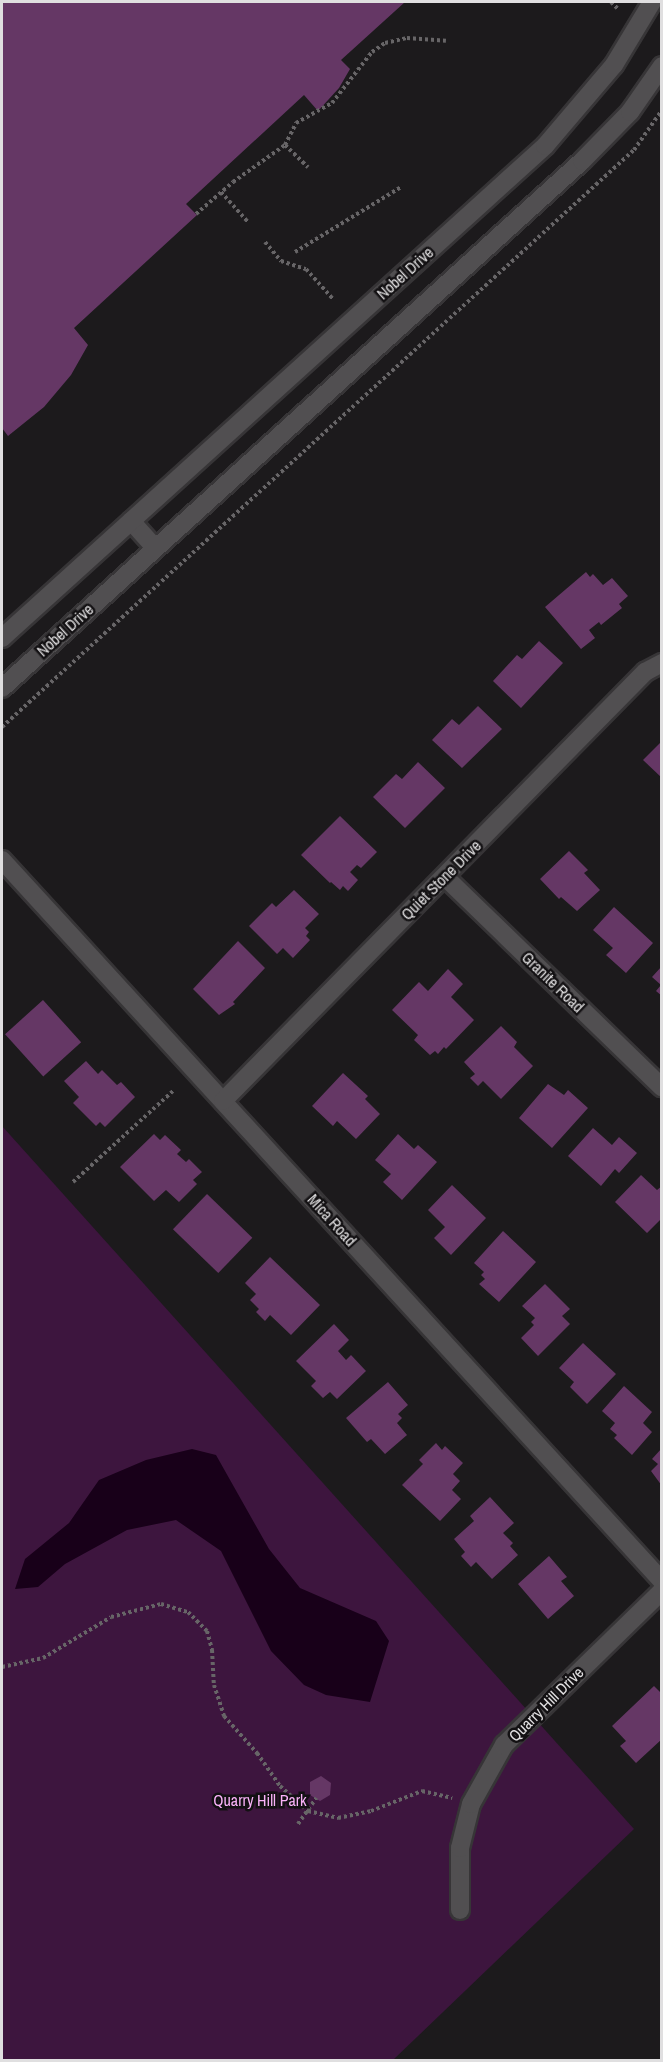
<!DOCTYPE html>
<style>
body{margin:0}
#map{position:relative;width:663px;height:2062px;overflow:hidden;background:#1c1a1c;font-family:"Archivo Narrow",sans-serif}
div>[style]{position:absolute}
[style*='--x']{left:calc(var(--x)*1px);top:calc(var(--y)*1px);width:calc(var(--w)*1px);rotate:calc(var(--a)*1deg)}
.green>*{inset:0;background:#3d153e}
.water>*{inset:0;background:#180019}
.building>*{inset:0;background:#653765;transform-origin:0 0}
.path>*{height:4px;margin-top:-2px;transform-origin:0;background:repeating-linear-gradient(90deg,#676567 0 3px,transparent 0 6px)}
.roads{filter:drop-shadow(2px 0 #373537) drop-shadow(-2px 0 #373537) drop-shadow(0 2px #373537) drop-shadow(0 -2px #373537)}
.minor>*{height:18px;margin:-9px;padding:0 9px;transform-origin:9px;border-radius:9px;background:#514f51}
span{translate:-50% -50%;white-space:nowrap;text-align:center;line-height:1.15;-webkit-text-stroke:5px #131113;paint-order:stroke}
.street-label{font-size:16px;color:#e0dfe0}
.park-label{font-size:16px;color:#fab2f9}
.frame{position:absolute;inset:0;border:3px solid #e0dfe0;pointer-events:none}
</style>
<div id="map">
<div class="green">
<div style="clip-path:polygon(2px 1126px,634px 1829px,393px 2060px,2px 2060px)"></div>
</div>
<div class="water">
<div style="clip-path:polygon(192px 1449px,216px 1455px,269px 1549px,300px 1588px,376px 1621px,389px 1641px,370px 1702px,326px 1695px,304px 1685px,271px 1651px,221px 1551px,176px 1520px,127px 1530px,65px 1564px,38px 1587px,15px 1589px,25px 1559px,69px 1523px,99px 1480px,146px 1460px)"></div>
</div>
<div class="building">
<div style="clip-path:polygon(2px 2px,405px 2px,341px 60px,350px 69px,339px 88px,318px 111px,304px 95px,186px 204px,197px 215px,74px 328px,88px 345px,71px 375px,44px 407px,8px 436px,2px 428px)"></div>
<div style="clip-path:polygon(586px 572px,590px 577px,593px 574px,603px 585px,612px 578px,628px 596px,619px 604px,622px 608px,601px 625px,599px 622px,589px 630px,595px 638px,581px 649px,545px 607px)"></div>
<div style="clip-path:polygon(539px 641px,563px 663px,521px 708px,493px 681px,517px 655px,522px 659px)"></div>
<div style="clip-path:polygon(478px 706px,502px 729px,462px 768px,432px 740px,452px 719px,459px 725px)"></div>
<div style="clip-path:polygon(662px 741px,662px 778px,643px 760px)"></div>
<div style="clip-path:polygon(418px 762px,445px 788px,405px 828px,373px 797px,396px 774px,402px 779px)"></div>
<div style="clip-path:polygon(340px 816px,377px 852px,361px 868px,357px 865px,350px 872px,358px 880px,348px 891px,343px 886px,340px 890px,331px 882px,330px 883px,301px 855px)"></div>
<div style="clip-path:polygon(569px 851px,588px 870px,584px 873px,600px 890px,577px 911px,561px 897px,559px 899px,540px 879px)"></div>
<div style="clip-path:polygon(294px 890px,319px 914px,305px 928px,309px 932px,306px 936px,310px 940px,293px 958px,283px 948px,277px 954px,249px 926px,272px 903px,276px 907px)"></div>
<div style="clip-path:polygon(614px 907px,653px 943px,626px 973px,606px 955px,613px 948px,593px 930px)"></div>
<div style="clip-path:polygon(238px 941px,265px 968px,233px 1002px,235px 1004px,219px 1015px,193px 989px)"></div>
<div style="clip-path:polygon(662px 966px,662px 996px,656px 991px,661px 985px,652px 977px)"></div>
<div style="clip-path:polygon(448px 969px,463px 984px,451px 997px,474px 1020px,446px 1049px,444px 1047px,438px 1054px,435px 1051px,430px 1055px,414px 1040px,418px 1035px,392px 1010px,419px 982px,428px 991px)"></div>
<div style="left:43px;top:1000px;width:57px;height:51px;rotate:48deg"></div>
<div style="clip-path:polygon(501px 1026px,517px 1042px,514px 1047px,533px 1066px,501px 1099px,483px 1081px,478px 1086px,470px 1078px,475px 1074px,464px 1062px)"></div>
<div style="clip-path:polygon(86px 1061px,98px 1074px,102px 1070px,117px 1085px,121px 1082px,135px 1097px,105px 1127px,100px 1122px,96px 1126px,73px 1103px,79px 1097px,64px 1081px)"></div>
<div style="clip-path:polygon(343px 1073px,368px 1096px,365px 1099px,380px 1114px,356px 1139px,337px 1121px,333px 1126px,312px 1106px)"></div>
<div style="clip-path:polygon(548px 1084px,564px 1095px,568px 1090px,588px 1108px,552px 1148px,519px 1118px)"></div>
<div style="clip-path:polygon(593px 1128px,612px 1145px,619px 1137px,637px 1153px,619px 1173px,615px 1169px,601px 1186px,568px 1156px)"></div>
<div style="clip-path:polygon(154px 1134px,160px 1140px,165px 1135px,181px 1150px,177px 1154px,186px 1162px,189px 1159px,202px 1172px,193px 1180px,197px 1184px,179px 1202px,166px 1190px,154px 1201px,120px 1167px)"></div>
<div style="clip-path:polygon(398px 1134px,414px 1149px,418px 1145px,437px 1162px,402px 1200px,383px 1182px,391px 1174px,375px 1160px)"></div>
<div style="clip-path:polygon(641px 1175px,657px 1190px,662px 1186px,662px 1218px,647px 1233px,615px 1202px)"></div>
<div style="clip-path:polygon(452px 1185px,486px 1218px,451px 1255px,434px 1238px,445px 1227px,428px 1210px)"></div>
<div style="left:207px;top:1194px;width:63px;height:49px;rotate:44deg"></div>
<div style="clip-path:polygon(503px 1231px,536px 1262px,499px 1302px,479px 1284px,485px 1279px,481px 1275px,484px 1272px,474px 1263px)"></div>
<div style="clip-path:polygon(270px 1257px,320px 1305px,291px 1335px,270px 1315px,265px 1321px,256px 1312px,259px 1309px,250px 1300px,256px 1294px,245px 1283px)"></div>
<div style="clip-path:polygon(545px 1284px,570px 1309px,562px 1316px,570px 1324px,538px 1356px,521px 1338px,534px 1325px,531px 1322px,535px 1318px,522px 1306px)"></div>
<div style="clip-path:polygon(334px 1324px,349px 1340px,338px 1351px,346px 1360px,351px 1355px,366px 1371px,337px 1399px,330px 1392px,323px 1398px,311px 1386px,316px 1381px,296px 1361px)"></div>
<div style="clip-path:polygon(583px 1343px,616px 1374px,587px 1404px,570px 1387px,574px 1382px,559px 1368px)"></div>
<div style="clip-path:polygon(388px 1382px,408px 1405px,398px 1414px,402px 1418px,397px 1423px,407px 1435px,385px 1454px,371px 1439px,367px 1442px,346px 1418px)"></div>
<div style="clip-path:polygon(624px 1386px,652px 1412px,643px 1423px,652px 1432px,632px 1455px,614px 1438px,617px 1435px,610px 1429px,615px 1423px,602px 1411px)"></div>
<div style="clip-path:polygon(436px 1443px,442px 1450px,445px 1446px,463px 1463px,453px 1474px,460px 1481px,452px 1490px,461px 1499px,440px 1521px,402px 1485px,423px 1464px,419px 1460px)"></div>
<div style="clip-path:polygon(662px 1448px,662px 1486px,651px 1471px,658px 1464px,652px 1459px)"></div>
<div style="clip-path:polygon(490px 1497px,514px 1523px,503px 1533px,513px 1543px,510px 1546px,518px 1555px,492px 1579px,476px 1562px,471px 1567px,461px 1556px,465px 1552px,454px 1539px,474px 1521px,470px 1516px)"></div>
<div style="clip-path:polygon(549px 1556px,567px 1577px,561px 1581px,574px 1596px,548px 1619px,518px 1584px)"></div>
<div style="clip-path:polygon(654px 1686px,662px 1694px,662px 1739px,636px 1763px,620px 1746px,626px 1741px,612px 1726px)"></div>
<div style="clip-path:polygon(321px 1776px,331px 1783px,330px 1795px,320px 1801px,310px 1795px,310px 1782px)"></div>
</div>
<div class="path">
<div style="--x:611;--y:2;--w:11;--a:45"></div>
<div style="--x:285;--y:145;--w:32;--a:44"></div>
<div style="--x:221;--y:192;--w:40;--a:48"></div>
<div style="--x:196;--y:214;--w:49;--a:-40.9"></div>
<div style="--x:233;--y:182;--w:64;--a:-35.4"></div>
<div style="--x:285;--y:145;--w:25;--a:-63"></div>
<div style="--x:296;--y:123;--w:41;--a:-29.1"></div>
<div style="--x:332;--y:103;--w:65;--a:-51.9"></div>
<div style="--x:372;--y:52;--w:16;--a:-35"></div>
<div style="--x:385;--y:43;--w:23;--a:-13"></div>
<div style="--x:407;--y:38;--w:39;--a:4"></div>
<div style="--x:265;--y:242;--w:25;--a:50"></div>
<div style="--x:281;--y:261;--w:26;--a:18"></div>
<div style="--x:306;--y:269;--w:40;--a:48"></div>
<div style="--x:295;--y:252;--w:124;--a:-31.5"></div>
<div style="--x:2;--y:727;--w:856;--a:-42.4"></div>
<div style="--x:634;--y:150;--w:49;--a:-55"></div>
<div style="--x:73;--y:1182;--w:135;--a:-42.3"></div>
<div style="--x:2;--y:1667;--w:42;--a:-12.4"></div>
<div style="--x:43;--y:1658;--w:79;--a:-31.1"></div>
<div style="--x:111;--y:1617;--w:52;--a:-14.6"></div>
<div style="--x:161;--y:1604;--w:28;--a:17"></div>
<div style="--x:188;--y:1612;--w:27;--a:45"></div>
<div style="--x:207;--y:1631;--w:20;--a:75"></div>
<div style="--x:212;--y:1650;--w:35;--a:87"></div>
<div style="--x:214;--y:1685;--w:33;--a:72"></div>
<div style="--x:224;--y:1716;--w:50;--a:48.3"></div>
<div style="--x:257;--y:1753;--w:40;--a:55.1"></div>
<div style="--x:280;--y:1786;--w:38;--a:42"></div>
<div style="--x:308;--y:1811;--w:31;--a:13"></div>
<div style="--x:338;--y:1818;--w:34;--a:-12"></div>
<div style="--x:371;--y:1811;--w:55;--a:-21.4"></div>
<div style="--x:422;--y:1791;--w:31;--a:13"></div>
<div style="--x:298;--y:1824;--w:32;--a:-55"></div>
</div>
<div class="roads">
<div class="minor">
<div style="--x:131;--y:521;--w:36;--a:48"></div>
<div style="--x:2;--y:638;--w:733;--a:-42.18"></div>
<div style="--x:545;--y:146;--w:106;--a:-49.6"></div>
<div style="--x:614;--y:65;--w:74;--a:-58.9"></div>
<div style="--x:2;--y:688;--w:784;--a:-42.26"></div>
<div style="--x:582;--y:161;--w:69;--a:-45.6"></div>
<div style="--x:630;--y:112;--w:56;--a:-55.2"></div>
<div style="--x:2;--y:860;--w:977;--a:47.53"></div>
<div style="--x:445;--y:877;--w:302;--a:44.1"></div>
<div style="--x:223;--y:1101;--w:602;--a:-45.47"></div>
<div style="--x:645;--y:672;--w:19;--a:-28"></div>
<div style="--x:460;--y:1910;--w:62;--a:-90"></div>
<div style="--x:460;--y:1848;--w:45;--a:-76"></div>
<div style="--x:471;--y:1804;--w:68;--a:-60.8"></div>
<div style="--x:504;--y:1745;--w:221;--a:-44.3"></div>
</div>
</div>
<div class="street-label">
<span style="left:405px;top:273px;rotate:-42deg">Nobel Drive</span>
<span style="left:65px;top:630px;rotate:-42deg">Nobel Drive</span>
<span style="left:441px;top:880px;rotate:-45deg">Quiet Stone Drive</span>
<span style="left:553px;top:982px;rotate:44deg">Granite Road</span>
<span style="left:332px;top:1220px;rotate:48deg">Mica Road</span>
<span style="left:546px;top:1704px;rotate:-45deg">Quarry Hill Drive</span>
</div>
<div class="park-label">
<span style="left:260px;top:1800px">Quarry Hill Park</span>
</div>
<div class="frame"></div>
</div>
